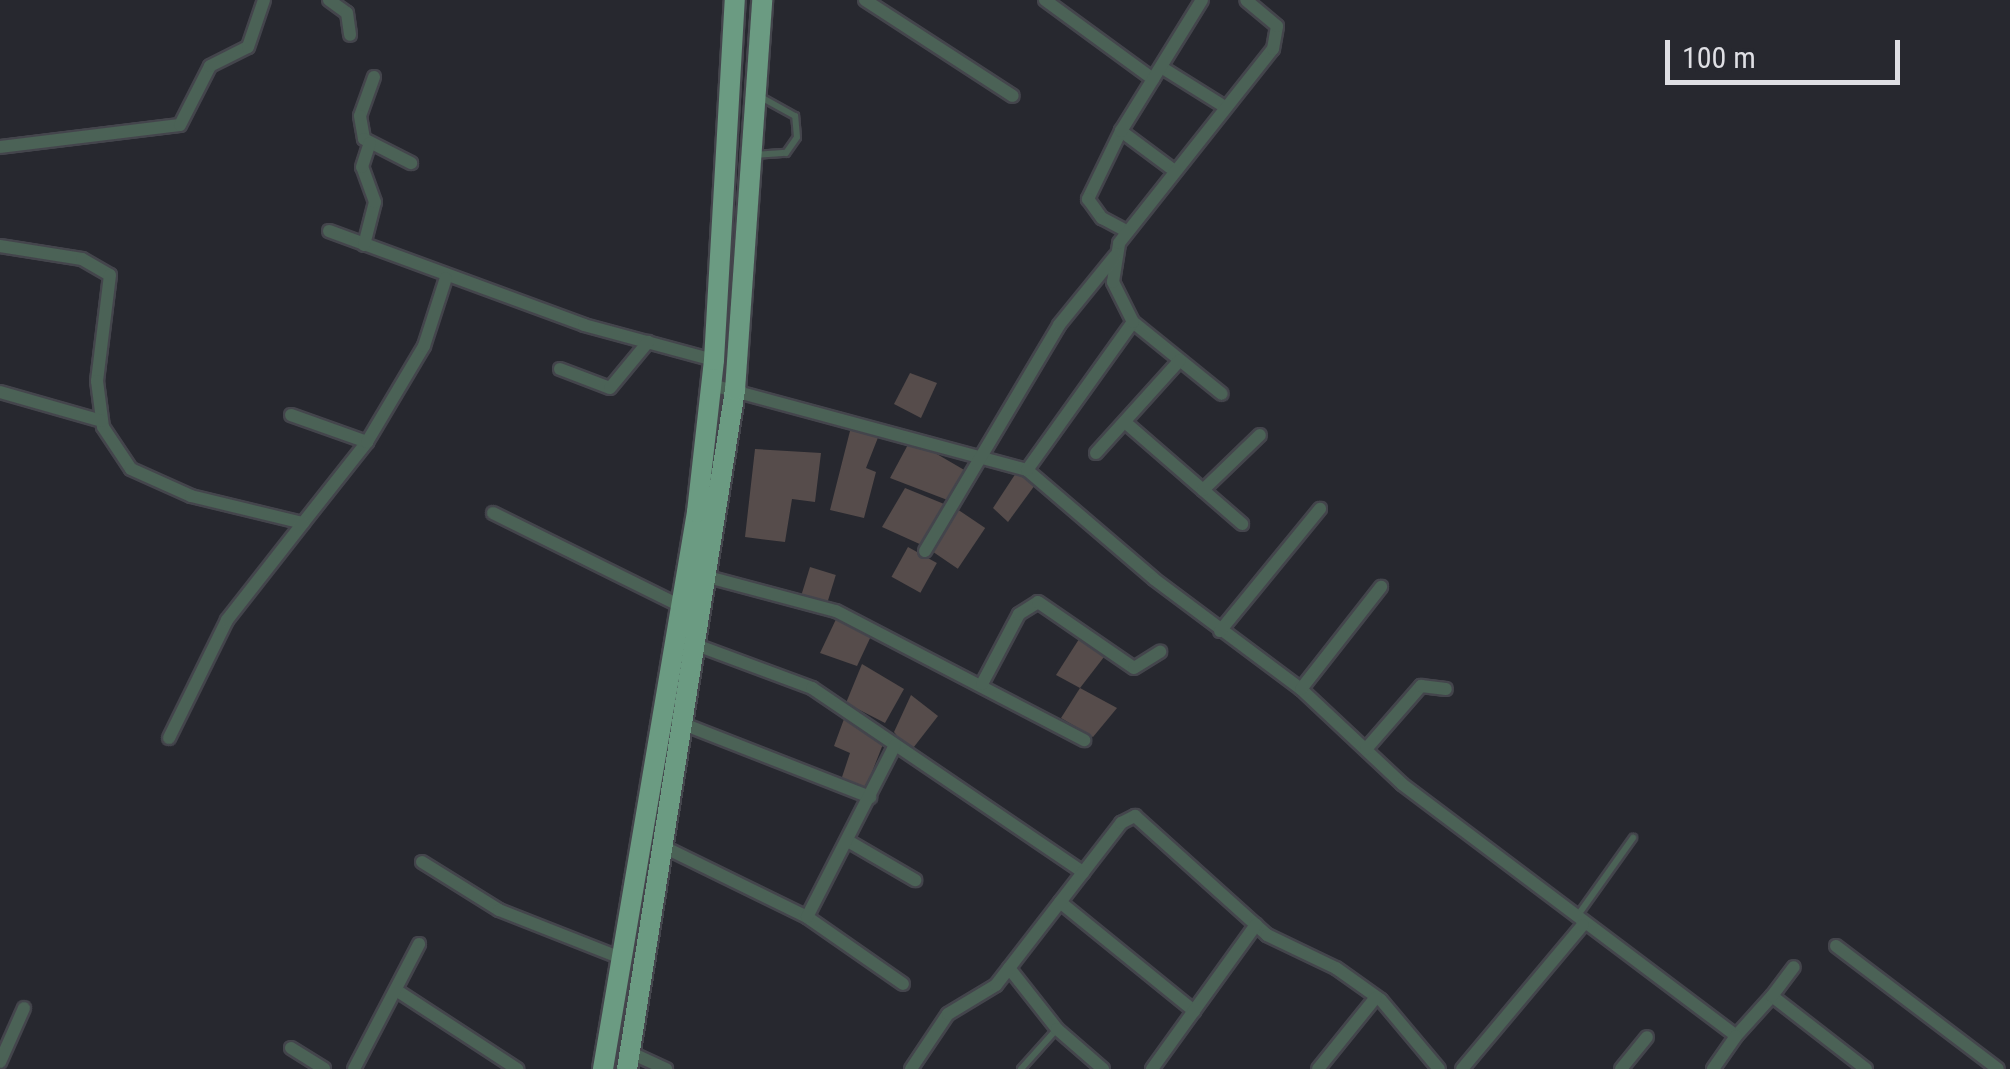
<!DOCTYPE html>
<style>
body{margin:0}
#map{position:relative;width:2010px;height:1069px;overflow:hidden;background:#27282f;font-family:"Roboto Condensed",sans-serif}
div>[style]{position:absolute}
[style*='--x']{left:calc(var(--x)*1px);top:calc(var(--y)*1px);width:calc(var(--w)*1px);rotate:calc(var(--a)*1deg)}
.building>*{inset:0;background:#564c4b;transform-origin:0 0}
.roads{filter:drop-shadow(2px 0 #44454c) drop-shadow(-2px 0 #44454c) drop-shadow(0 2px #44454c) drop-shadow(0 -2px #44454c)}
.service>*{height:6px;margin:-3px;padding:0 3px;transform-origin:3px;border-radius:3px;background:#4b6256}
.minor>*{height:12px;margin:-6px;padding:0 6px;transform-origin:6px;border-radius:6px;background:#4b6256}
.primary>*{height:20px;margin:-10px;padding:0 10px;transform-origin:10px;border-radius:10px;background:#6b9b82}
span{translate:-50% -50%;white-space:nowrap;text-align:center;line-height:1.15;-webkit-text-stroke:8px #27282f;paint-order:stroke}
.scale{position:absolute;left:1665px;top:40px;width:235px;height:45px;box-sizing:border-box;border:5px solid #dfdfe4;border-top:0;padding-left:12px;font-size:30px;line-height:35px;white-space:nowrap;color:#dfdfe4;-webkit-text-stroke:8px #27282f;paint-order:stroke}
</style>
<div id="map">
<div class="building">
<div style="clip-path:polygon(910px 373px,937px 383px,921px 418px,894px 404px)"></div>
<div style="clip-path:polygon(851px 427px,879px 435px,866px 468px,876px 472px,864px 518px,830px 510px)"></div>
<div style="clip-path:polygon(911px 439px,966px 471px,950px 501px,890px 478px)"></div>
<div style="clip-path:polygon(755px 449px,821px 453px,815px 502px,792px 499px,785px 542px,745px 537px)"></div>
<div style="clip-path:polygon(1016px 473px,1035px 485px,1008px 522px,993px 508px)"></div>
<div style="clip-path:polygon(905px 488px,949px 506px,924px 546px,882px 527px)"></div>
<div style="left:957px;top:509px;width:34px;height:49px;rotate:34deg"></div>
<div style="left:908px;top:547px;width:33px;height:34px;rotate:29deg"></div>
<div style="left:810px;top:567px;width:27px;height:33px;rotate:17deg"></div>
<div style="clip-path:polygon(838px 615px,872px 634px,857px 666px,820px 653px)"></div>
<div style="clip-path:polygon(1081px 636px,1104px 657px,1080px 688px,1056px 675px)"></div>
<div style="clip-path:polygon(862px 664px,904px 689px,885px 723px,846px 703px)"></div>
<div style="clip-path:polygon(1080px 688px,1117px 708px,1093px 737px,1061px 718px)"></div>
<div style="clip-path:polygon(911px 695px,938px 716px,910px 752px,894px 732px)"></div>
<div style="clip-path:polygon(844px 719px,885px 739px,865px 790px,840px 783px,850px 753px,834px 746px)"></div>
</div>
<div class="roads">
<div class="service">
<div style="--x:754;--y:155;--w:32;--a:-4"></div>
<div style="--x:786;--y:153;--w:19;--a:-55"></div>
<div style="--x:797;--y:137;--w:21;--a:-95"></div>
<div style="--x:795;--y:116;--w:39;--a:-151"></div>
<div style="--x:1578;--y:915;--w:95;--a:-54.5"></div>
<div style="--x:1021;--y:1069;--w:52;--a:-48.1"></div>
</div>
<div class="minor">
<div style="--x:329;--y:0;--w:22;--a:36"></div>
<div style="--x:347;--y:13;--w:22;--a:82"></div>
<div style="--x:865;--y:0;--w:176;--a:33"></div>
<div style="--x:1045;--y:0;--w:134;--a:36.2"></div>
<div style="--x:1161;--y:67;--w:75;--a:32"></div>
<div style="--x:374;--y:77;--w:41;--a:109.7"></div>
<div style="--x:360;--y:116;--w:23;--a:80"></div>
<div style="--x:364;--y:139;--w:53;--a:27.1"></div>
<div style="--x:1121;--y:131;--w:76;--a:115.9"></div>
<div style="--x:1088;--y:199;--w:24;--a:54"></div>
<div style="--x:1102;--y:218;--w:27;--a:28"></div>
<div style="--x:0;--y:147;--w:181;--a:-7"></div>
<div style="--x:180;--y:125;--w:66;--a:-63"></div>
<div style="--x:210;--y:66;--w:42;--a:-26.6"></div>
<div style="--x:248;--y:47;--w:50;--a:-71.2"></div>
<div style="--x:1172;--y:169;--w:64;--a:-143.3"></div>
<div style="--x:1121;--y:131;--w:154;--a:-58.3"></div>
<div style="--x:329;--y:231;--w:272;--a:20.2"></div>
<div style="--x:584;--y:325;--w:135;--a:15.1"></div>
<div style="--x:364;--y:245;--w:44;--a:-75.7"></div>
<div style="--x:375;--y:202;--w:37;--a:-110"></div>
<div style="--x:362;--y:167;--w:25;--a:-72"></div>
<div style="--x:0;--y:246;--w:83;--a:9"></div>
<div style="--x:82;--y:259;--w:32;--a:30"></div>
<div style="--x:110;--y:275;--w:107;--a:97"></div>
<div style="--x:97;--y:381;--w:46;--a:82.6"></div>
<div style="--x:103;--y:427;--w:50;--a:56.3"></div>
<div style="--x:131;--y:469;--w:66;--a:24.2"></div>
<div style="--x:191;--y:496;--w:115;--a:13.6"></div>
<div style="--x:303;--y:523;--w:103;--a:-51.7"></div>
<div style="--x:1133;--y:322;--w:114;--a:39"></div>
<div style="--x:560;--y:369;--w:53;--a:20.8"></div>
<div style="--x:610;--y:388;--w:60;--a:-50.4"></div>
<div style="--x:712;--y:385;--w:326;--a:15.1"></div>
<div style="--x:1027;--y:470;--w:167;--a:40.6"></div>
<div style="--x:1154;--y:579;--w:184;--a:36.8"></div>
<div style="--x:1301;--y:689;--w:139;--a:43.2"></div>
<div style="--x:1402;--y:784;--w:418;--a:37"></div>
<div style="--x:1736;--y:1036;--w:54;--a:-48"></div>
<div style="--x:1772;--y:996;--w:119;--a:37.8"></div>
<div style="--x:0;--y:392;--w:106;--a:15.9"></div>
<div style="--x:291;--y:415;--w:81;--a:19.6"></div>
<div style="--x:367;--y:442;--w:112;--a:-59.3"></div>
<div style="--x:424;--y:346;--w:71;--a:-72.1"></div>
<div style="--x:1126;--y:423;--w:154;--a:41"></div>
<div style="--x:1096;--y:453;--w:125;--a:-47.9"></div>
<div style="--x:1027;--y:470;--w:182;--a:-54.4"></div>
<div style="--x:1133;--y:322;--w:45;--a:-116.6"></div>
<div style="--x:1113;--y:282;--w:39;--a:-81"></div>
<div style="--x:1119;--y:243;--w:248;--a:-51.6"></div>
<div style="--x:1273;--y:49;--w:23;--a:-80"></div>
<div style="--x:1277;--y:26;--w:40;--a:-140"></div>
<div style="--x:1203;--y:490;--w:79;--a:-44"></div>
<div style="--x:493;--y:513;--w:211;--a:26.4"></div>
<div style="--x:925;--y:551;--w:263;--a:-59.3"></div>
<div style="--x:1059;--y:325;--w:89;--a:-50.9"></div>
<div style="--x:708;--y:577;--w:132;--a:14.9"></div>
<div style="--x:836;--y:611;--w:280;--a:27.5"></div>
<div style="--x:1220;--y:631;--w:158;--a:-50.7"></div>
<div style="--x:699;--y:646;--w:121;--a:20.4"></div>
<div style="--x:812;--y:688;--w:328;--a:34.2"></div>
<div style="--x:982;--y:684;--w:79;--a:-62.1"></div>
<div style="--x:1019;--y:614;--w:22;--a:-32"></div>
<div style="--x:1038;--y:602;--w:116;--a:34.5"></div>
<div style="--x:1134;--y:668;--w:31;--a:-32"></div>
<div style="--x:1301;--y:689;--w:130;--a:-51.9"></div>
<div style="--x:686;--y:725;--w:198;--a:21.4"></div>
<div style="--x:169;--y:738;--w:131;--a:-63.8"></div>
<div style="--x:227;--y:620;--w:123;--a:-51.9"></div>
<div style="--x:1366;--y:749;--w:84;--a:-48.9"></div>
<div style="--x:1421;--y:686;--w:25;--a:7"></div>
<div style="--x:848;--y:841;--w:78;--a:30.2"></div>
<div style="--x:666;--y:848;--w:157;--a:26.1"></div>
<div style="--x:807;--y:917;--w:117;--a:34.9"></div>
<div style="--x:422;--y:862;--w:91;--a:31.9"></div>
<div style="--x:499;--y:910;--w:131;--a:21.5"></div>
<div style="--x:1060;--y:902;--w:173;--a:39.1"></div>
<div style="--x:807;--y:917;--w:193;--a:-62.9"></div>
<div style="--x:1836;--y:946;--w:203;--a:37.2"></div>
<div style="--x:1009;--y:968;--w:78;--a:51.8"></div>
<div style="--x:1057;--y:1029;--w:61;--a:41"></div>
<div style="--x:396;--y:990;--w:145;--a:33.1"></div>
<div style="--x:1772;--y:996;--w:36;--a:-53"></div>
<div style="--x:291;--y:1048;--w:39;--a:32"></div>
<div style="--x:629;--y:1052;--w:41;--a:24.7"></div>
<div style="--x:0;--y:1062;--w:59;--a:-66"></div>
<div style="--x:354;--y:1069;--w:141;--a:-62.5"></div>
<div style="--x:911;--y:1069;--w:66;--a:-56.1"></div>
<div style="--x:948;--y:1014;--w:56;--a:-31.1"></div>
<div style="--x:996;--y:985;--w:205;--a:-52.3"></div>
<div style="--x:1121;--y:823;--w:16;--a:-27"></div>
<div style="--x:1135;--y:816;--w:178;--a:42"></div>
<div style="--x:1267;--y:935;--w:76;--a:25.6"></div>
<div style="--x:1336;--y:968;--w:55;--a:35.4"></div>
<div style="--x:1381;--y:1000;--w:90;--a:50"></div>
<div style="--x:1152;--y:1069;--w:178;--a:-54.2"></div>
<div style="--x:1318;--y:1069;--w:92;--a:-51.1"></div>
<div style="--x:1462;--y:1069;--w:188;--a:-50"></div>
<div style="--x:1621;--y:1069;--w:41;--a:-50.9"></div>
<div style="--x:1713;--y:1069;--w:40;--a:-55.1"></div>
</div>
<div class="primary">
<div style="--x:603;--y:1069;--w:565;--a:-80.42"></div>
<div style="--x:697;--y:512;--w:153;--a:-83.6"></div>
<div style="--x:714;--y:360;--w:361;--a:-86.7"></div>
<div style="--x:627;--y:1069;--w:688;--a:-80.96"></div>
<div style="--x:735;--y:390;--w:391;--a:-86"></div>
</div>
</div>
<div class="scale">100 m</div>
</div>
